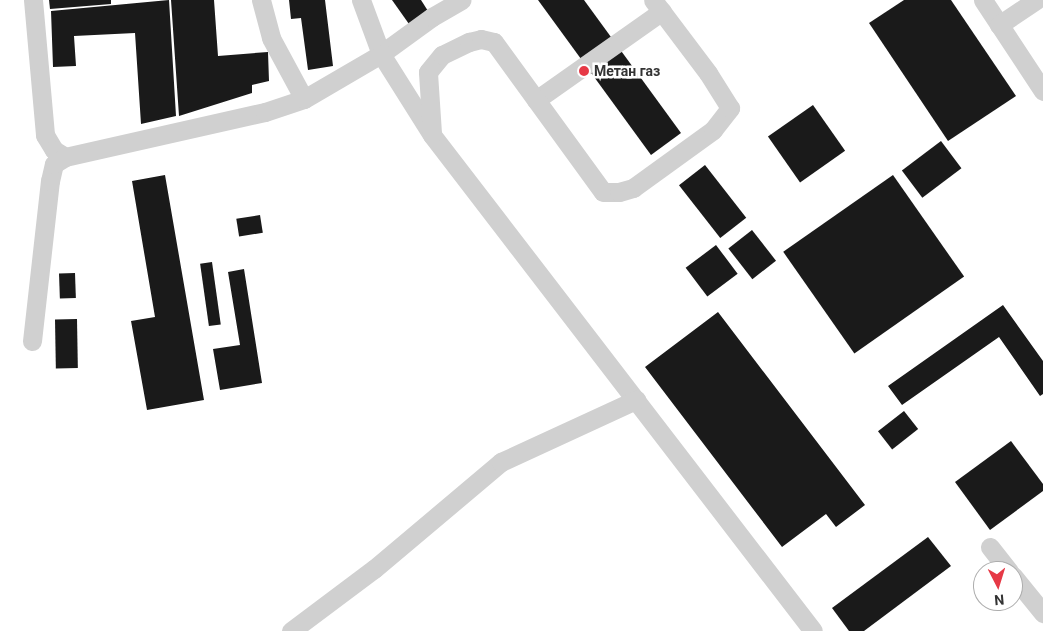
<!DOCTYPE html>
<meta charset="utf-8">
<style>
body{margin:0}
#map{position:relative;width:1043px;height:631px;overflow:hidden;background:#fff;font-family:Roboto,sans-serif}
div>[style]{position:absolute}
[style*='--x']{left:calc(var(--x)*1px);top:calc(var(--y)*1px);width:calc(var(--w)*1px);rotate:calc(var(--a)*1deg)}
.building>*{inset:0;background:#1a1a1a;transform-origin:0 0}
.lane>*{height:19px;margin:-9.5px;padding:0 9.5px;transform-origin:9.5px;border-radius:9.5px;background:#d0d0d0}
.dots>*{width:14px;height:14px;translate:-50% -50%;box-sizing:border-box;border:2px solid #fff;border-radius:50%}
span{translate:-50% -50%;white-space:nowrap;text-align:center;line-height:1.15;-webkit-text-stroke:5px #fff;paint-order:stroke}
.poi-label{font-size:14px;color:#333;font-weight:700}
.left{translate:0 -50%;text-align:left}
.north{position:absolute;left:973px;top:561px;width:50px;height:50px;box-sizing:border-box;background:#fff;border:1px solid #adadad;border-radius:50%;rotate:175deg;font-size:14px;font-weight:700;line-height:20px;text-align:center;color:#333}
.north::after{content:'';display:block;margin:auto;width:18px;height:22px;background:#e63946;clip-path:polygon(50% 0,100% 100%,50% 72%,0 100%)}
</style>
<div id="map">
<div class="building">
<div style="clip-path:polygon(49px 0,111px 0,111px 4px,50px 9px)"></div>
<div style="clip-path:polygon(169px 0,176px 116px,141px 124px,135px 33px,74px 36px,76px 66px,53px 67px,51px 11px)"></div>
<div style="clip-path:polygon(171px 0,214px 0,218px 56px,268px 52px,269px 81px,252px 85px,252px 93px,179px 116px)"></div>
<div style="clip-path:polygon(289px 0,325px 0,333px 66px,308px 70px,301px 18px,291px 19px)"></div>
<div style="clip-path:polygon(392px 0,421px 0,428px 11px,409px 24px)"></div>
<div style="clip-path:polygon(538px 0,584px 0,681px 133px,651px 155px)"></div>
<div style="clip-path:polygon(904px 0,951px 0,1016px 96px,948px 141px,869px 23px)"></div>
<div style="left:813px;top:105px;width:56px;height:55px;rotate:55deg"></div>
<div style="left:941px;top:141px;width:34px;height:49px;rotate:53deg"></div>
<div style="left:705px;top:165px;width:67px;height:33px;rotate:52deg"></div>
<div style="clip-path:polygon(165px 175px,204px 400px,147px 410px,131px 321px,155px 317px,132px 181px)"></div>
<div style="left:893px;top:175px;width:124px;height:134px;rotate:55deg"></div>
<div style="left:260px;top:215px;width:18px;height:24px;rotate:81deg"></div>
<div style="left:752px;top:230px;width:39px;height:30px;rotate:52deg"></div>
<div style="left:716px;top:245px;width:36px;height:38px;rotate:53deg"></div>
<div style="left:212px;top:262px;width:63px;height:12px;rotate:82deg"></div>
<div style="clip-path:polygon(244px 269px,262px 383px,220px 390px,213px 349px,240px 345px,228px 272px)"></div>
<div style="left:75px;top:273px;width:25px;height:16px;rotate:88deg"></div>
<div style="clip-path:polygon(1003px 305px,1043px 361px,1043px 394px,1040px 396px,999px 337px,902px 405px,888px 386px)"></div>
<div style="clip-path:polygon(718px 312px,865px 505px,836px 527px,826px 514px,782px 547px,645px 367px)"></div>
<div style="left:77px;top:319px;width:49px;height:22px;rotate:89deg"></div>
<div style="left:904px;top:411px;width:23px;height:33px;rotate:52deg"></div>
<div style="clip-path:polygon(1011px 441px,1043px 484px,1043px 491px,990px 530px,955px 482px)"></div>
<div style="clip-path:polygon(928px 537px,951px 566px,864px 631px,849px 631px,832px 608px)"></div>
</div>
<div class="lane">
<div style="--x:33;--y:0;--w:136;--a:84.9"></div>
<div style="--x:45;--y:135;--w:17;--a:59"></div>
<div style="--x:54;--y:150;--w:13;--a:32"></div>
<div style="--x:65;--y:157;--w:205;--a:-12.7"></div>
<div style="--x:265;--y:112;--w:41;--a:-18.4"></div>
<div style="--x:304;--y:99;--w:89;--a:-30.3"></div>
<div style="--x:381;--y:54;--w:63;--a:-36"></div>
<div style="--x:432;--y:17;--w:34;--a:-30"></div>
<div style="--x:261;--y:0;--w:39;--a:75"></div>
<div style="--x:271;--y:38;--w:69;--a:61.6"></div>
<div style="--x:361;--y:0;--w:58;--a:69.7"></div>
<div style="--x:381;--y:54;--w:96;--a:57.8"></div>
<div style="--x:432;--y:135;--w:625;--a:52.47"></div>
<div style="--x:983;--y:0;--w:109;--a:56.6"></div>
<div style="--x:999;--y:25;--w:45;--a:-34"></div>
<div style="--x:536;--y:100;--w:154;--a:-35.2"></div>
<div style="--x:432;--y:133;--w:61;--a:-93.8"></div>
<div style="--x:428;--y:72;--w:22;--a:-51"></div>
<div style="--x:442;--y:55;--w:30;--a:-26"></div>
<div style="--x:469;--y:42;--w:12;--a:-14"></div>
<div style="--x:481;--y:39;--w:13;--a:13"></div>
<div style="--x:494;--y:42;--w:185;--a:54"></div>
<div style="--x:603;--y:192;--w:16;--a:0"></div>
<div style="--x:619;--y:192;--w:15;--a:-16"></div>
<div style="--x:633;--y:188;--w:99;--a:-35.9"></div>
<div style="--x:713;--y:130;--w:28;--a:-52"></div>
<div style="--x:730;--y:108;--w:41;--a:-122.2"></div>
<div style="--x:708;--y:73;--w:91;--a:-127"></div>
<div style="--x:32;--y:341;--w:161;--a:-83.6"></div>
<div style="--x:50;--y:181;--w:17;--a:-77"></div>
<div style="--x:54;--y:164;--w:13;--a:-32"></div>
<div style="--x:990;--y:547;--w:31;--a:52"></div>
<div style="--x:1013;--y:576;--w:48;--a:51"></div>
<div style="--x:291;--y:631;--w:104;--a:-36.8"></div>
<div style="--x:374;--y:569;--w:166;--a:-40.1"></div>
<div style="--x:501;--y:462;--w:149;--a:-24.7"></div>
</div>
<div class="dots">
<div style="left:584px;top:71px;background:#e63946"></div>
</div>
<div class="poi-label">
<span class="left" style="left:594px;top:71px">Метан газ</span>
</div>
<div class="north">N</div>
</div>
